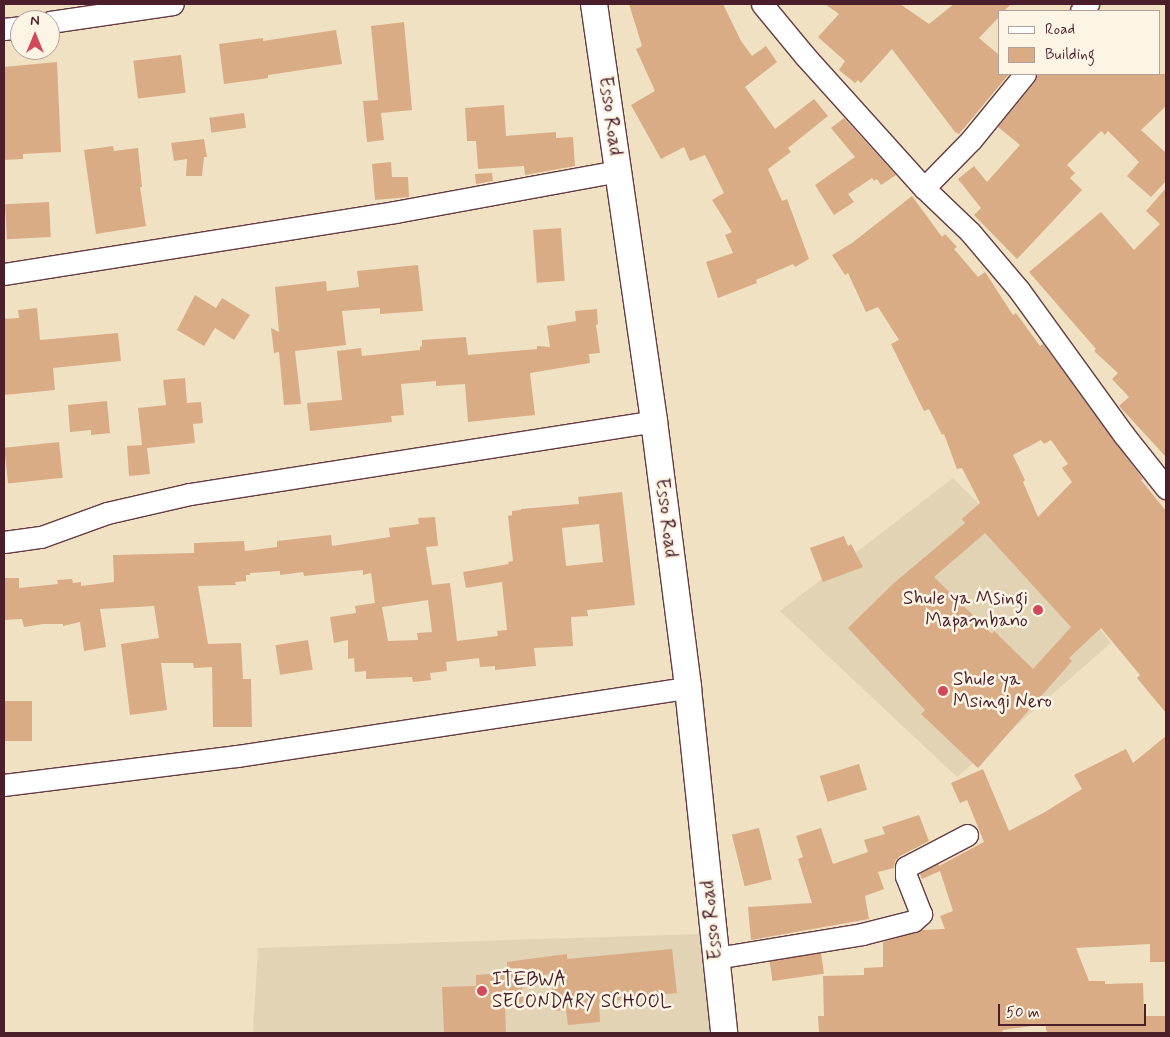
<!DOCTYPE html>
<style>
body{margin:0}
#map{position:relative;width:1170px;height:1037px;overflow:hidden;background:#f0e1c2;font-family:Mynerve,sans-serif}
div>[style]{position:absolute}
[style*='--x']{left:calc(var(--x)*1px);top:calc(var(--y)*1px);width:calc(var(--w)*1px);rotate:calc(var(--a)*1deg)}
.built>*{inset:0;background:#e1d3b4}
.building>*{inset:0;background:#d9ac86;transform-origin:0 0}
.roads{filter:drop-shadow(1px 0 #633c42) drop-shadow(-1px 0 #633c42) drop-shadow(0 1px #633c42) drop-shadow(0 -1px #633c42)}
.minor>*{height:21px;margin:-10.5px;padding:0 10.5px;transform-origin:10.5px;border-radius:10.5px;background:#fff}
.tertiary>*{height:26px;margin:-13px;padding:0 13px;transform-origin:13px;border-radius:13px;background:#fff}
.dots>*{width:14px;height:14px;translate:-50% -50%;box-sizing:border-box;border:2px solid #fcf5e5;border-radius:50%}
span{translate:-50% -50%;white-space:nowrap;text-align:center;line-height:1.15;-webkit-text-stroke:5px #fcf5e5;paint-order:stroke}
.street-label{font-size:19px;color:#4a1f2b}
.poi-label{font-size:19px;color:#4a1f2b}
.right{translate:-100% -50%;text-align:right}
.left{translate:0 -50%;text-align:left}
.frame{position:absolute;inset:0;border:5px solid #4a1f2b;pointer-events:none}
.legend{position:absolute;left:998px;top:10px;width:162px;height:65px;box-sizing:border-box;background:#fcf5e5;border:1px solid #b59f9b;margin:0;padding:6px 9px;list-style:none;font-size:15px;color:#4a1f2b}
.legend li{display:flex;align-items:center;gap:10px;height:25px}
.legend b{width:25px;border:1px solid #b59f9b}
.north{position:absolute;left:10px;top:10px;width:50px;height:50px;box-sizing:border-box;background:#fcf5e5;border:1px solid #b59f9b;border-radius:50%;rotate:0deg;font-size:14px;font-weight:700;line-height:20px;text-align:center;color:#4a1f2b}
.north::after{content:'';display:block;margin:auto;width:18px;height:22px;background:#d1495b;clip-path:polygon(50% 0,100% 100%,50% 72%,0 100%)}
.scale{position:absolute;left:998px;top:1004px;width:148px;height:22px;box-sizing:border-box;border:2px solid #4a1f2b;border-top:0;padding-left:6px;font-size:15px;line-height:18px;white-space:nowrap;color:#4a1f2b;-webkit-text-stroke:4px #fcf5e5;paint-order:stroke}
</style>
<div id="map">
<div class="built">
<div style="clip-path:polygon(953px 478px,1085px 610px,1111px 643px,957px 777px,780px 611px)"></div>
<div style="clip-path:polygon(702px 934px,712px 1033px,253px 1033px,258px 948px)"></div>
</div>
<div class="building">
<div style="clip-path:polygon(629px 4px,723px 4px,741px 41px,752px 56px,766px 46px,777px 62px,745px 87px,775px 129px,814px 99px,828px 116px,788px 148px,791px 152px,768px 169px,782px 201px,787px 199px,809px 259px,795px 267px,793px 264px,756px 280px,757px 283px,718px 298px,706px 262px,733px 253px,725px 235px,732px 232px,712px 200px,724px 193px,705px 155px,690px 161px,684px 147px,661px 159px,631px 105px,655px 91px,636px 49px,642px 46px)"></div>
<div style="clip-path:polygon(825px 4px,900px 4px,929px 24px,954px 4px,1011px 4px,1004px 11px,999px 11px,999px 17px,979px 38px,999px 55px,999px 74px,1009px 74px,959px 134px,955px 132px,892px 49px,861px 83px,858px 80px,855px 83px,839px 70px,845px 61px,818px 37px,839px 14px)"></div>
<div style="clip-path:polygon(404px 22px,412px 110px,381px 113px,384px 140px,367px 142px,363px 101px,378px 100px,371px 26px)"></div>
<div style="clip-path:polygon(336px 30px,342px 64px,268px 75px,268px 78px,224px 84px,219px 44px,263px 38px,263px 41px)"></div>
<div style="left:181px;top:55px;width:38px;height:48px;rotate:83deg"></div>
<div style="clip-path:polygon(57px 62px,61px 152px,23px 154px,23px 159px,4px 160px,4px 67px)"></div>
<div style="clip-path:polygon(1037px 74px,1166px 74px,1166px 106px,1141px 130px,1166px 153px,1166px 181px,1151px 197px,1127px 176px,1139px 162px,1108px 131px,1105px 135px,1101px 131px,1067px 165px,1075px 173px,1070px 178px,1082px 190px,1017px 259px,974px 215px,981px 208px,958px 179px,974px 166px,987px 182px,1020px 145px,998px 127px,1035px 82px)"></div>
<div style="clip-path:polygon(504px 105px,506px 136px,556px 132px,556px 138px,573px 137px,575px 166px,525px 175px,524px 166px,478px 169px,476px 141px,467px 141px,465px 108px)"></div>
<div style="left:244px;top:113px;width:15px;height:35px;rotate:82deg"></div>
<div style="clip-path:polygon(844px 118px,896px 175px,881px 185px,877px 179px,874px 181px,872px 178px,848px 194px,854px 202px,834px 215px,815px 185px,855px 157px,831px 128px)"></div>
<div style="clip-path:polygon(204px 139px,207px 157px,204px 157px,202px 176px,186px 176px,187px 159px,174px 161px,171px 143px)"></div>
<div style="clip-path:polygon(113px 146px,114px 151px,138px 148px,142px 187px,140px 187px,146px 226px,96px 234px,84px 150px)"></div>
<div style="clip-path:polygon(391px 162px,392px 177px,408px 177px,409px 197px,375px 200px,372px 164px)"></div>
<div style="clip-path:polygon(492px 173px,493px 181px,476px 184px,475px 174px)"></div>
<div style="clip-path:polygon(1166px 188px,1166px 457px,1119px 406px,1129px 397px,1112px 379px,1118px 373px,1094px 351px,1096px 349px,1029px 272px,1101px 212px,1134px 250px,1160px 224px,1146px 211px)"></div>
<div style="clip-path:polygon(evenodd,912px 196px,942px 237px,945px 234px,957px 247px,954px 249px,978px 277px,985px 272px,1013px 315px,1016px 313px,1040px 346px,1043px 344px,1143px 479px,1141px 480px,1166px 511px,1166px 713px,1137px 678px,1140px 675px,1101px 628px,1069px 658px,1072px 661px,978px 768px,921px 714px,925px 710px,848px 628px,893px 584px,965px 523px,962px 519px,980px 503px,962px 468px,957px 469px,944px 434px,942px 435px,929px 409px,924px 411px,891px 344px,899px 340px,878px 307px,866px 312px,848px 273px,845px 275px,832px 255px,852px 243px,912px 196px,1041px 440px,1044px 444px,1051px 440px,1068px 464px,1062px 468px,1072px 482px,1038px 517px,1023px 482px,1025px 480px,1013px 455px,1041px 440px,912px 196px,985px 533px,1071px 627px,1033px 669px,994px 631px,992px 634px,934px 577px,985px 533px)"></div>
<div style="left:49px;top:202px;width:35px;height:44px;rotate:87deg"></div>
<div style="left:561px;top:228px;width:53px;height:28px;rotate:86deg"></div>
<div style="clip-path:polygon(418px 265px,423px 311px,380px 314px,380px 308px,342px 311px,346px 345px,295px 351px,301px 404px,284px 405px,279px 352px,274px 353px,271px 328px,279px 332px,275px 287px,326px 281px,327px 291px,359px 287px,357px 271px)"></div>
<div style="clip-path:polygon(195px 295px,216px 308px,222px 298px,250px 315px,234px 340px,215px 328px,204px 346px,177px 330px)"></div>
<div style="clip-path:polygon(37px 308px,40px 340px,118px 333px,121px 361px,53px 368px,55px 390px,4px 395px,4px 319px,19px 318px,18px 310px)"></div>
<div style="clip-path:polygon(597px 309px,598px 324px,596px 325px,600px 353px,589px 354px,590px 363px,530px 373px,535px 415px,468px 422px,465px 384px,436px 386px,436px 381px,401px 384px,404px 415px,391px 416px,392px 422px,310px 431px,307px 403px,342px 400px,337px 351px,361px 348px,362px 356px,420px 350px,420px 347px,422px 346px,422px 340px,466px 337px,468px 355px,537px 349px,537px 346px,550px 347px,547px 326px,576px 321px,575px 311px)"></div>
<div style="clip-path:polygon(185px 378px,187px 403px,201px 402px,203px 423px,193px 424px,195px 443px,147px 448px,150px 474px,129px 476px,127px 446px,142px 445px,138px 408px,166px 405px,163px 380px)"></div>
<div style="clip-path:polygon(107px 401px,110px 433px,91px 435px,91px 430px,70px 432px,68px 405px)"></div>
<div style="left:59px;top:442px;width:36px;height:55px;rotate:84deg"></div>
<div style="clip-path:polygon(evenodd,622px 492px,635px 605px,587px 610px,588px 616px,571px 617px,573px 646px,534px 648px,536px 666px,495px 670px,495px 666px,480px 667px,479px 658px,446px 662px,447px 671px,430px 673px,431px 680px,413px 682px,412px 677px,366px 679px,366px 671px,355px 672px,354px 658px,348px 659px,348px 640px,334px 643px,330px 617px,356px 613px,355px 606px,375px 603px,371px 573px,363px 575px,363px 570px,304px 576px,303px 572px,280px 575px,280px 571px,250px 573px,250px 575px,246px 575px,246px 581px,235px 582px,236px 585px,198px 586px,208px 644px,241px 643px,243px 679px,251px 679px,252px 727px,213px 727px,212px 667px,194px 668px,193px 663px,161px 663px,167px 710px,130px 715px,121px 644px,159px 638px,154px 606px,100px 609px,106px 647px,84px 651px,80px 622px,63px 626px,63px 624px,43px 624px,24px 627px,22px 619px,4px 620px,4px 578px,19px 578px,19px 588px,58px 584px,57px 580px,72px 579px,73px 583px,81px 582px,81px 586px,114px 582px,113px 555px,194px 553px,194px 543px,244px 541px,245px 551px,277px 547px,277px 541px,331px 535px,332px 546px,390px 537px,389px 528px,419px 524px,418px 518px,435px 517px,438px 546px,426px 547px,432px 585px,450px 583px,457px 641px,498px 636px,497px 631px,507px 630px,502px 582px,466px 588px,463px 572px,509px 564px,508px 562px,513px 561px,508px 516px,512px 515px,512px 511px,521px 510px,521px 509px,579px 504px,578px 497px,622px 492px,599px 524px,603px 562px,566px 566px,562px 528px,599px 524px,622px 492px,428px 600px,432px 632px,417px 633px,418px 640px,388px 641px,382px 607px,428px 600px)"></div>
<div style="clip-path:polygon(844px 536px,848px 546px,851px 544px,863px 567px,823px 582px,810px 548px)"></div>
<div style="left:308px;top:640px;width:30px;height:33px;rotate:81deg"></div>
<div style="left:32px;top:701px;width:40px;height:28px;rotate:90deg"></div>
<div style="clip-path:polygon(1166px 736px,1166px 962px,1150px 962px,1150px 944px,1076px 948px,1089px 981px,1105px 981px,1105px 984px,1143px 983px,1144px 1016px,1166px 1016px,1166px 1033px,1047px 1033px,1045px 1024px,1003px 1030px,1002px 1033px,819px 1033px,818px 1016px,824px 1016px,823px 976px,864px 975px,864px 968px,883px 967px,883px 942px,922px 930px,945px 929px,940px 916px,953px 911px,940px 871px,922px 879px,920px 874px,938px 864px,939px 866px,984px 842px,967px 800px,960px 803px,951px 783px,983px 769px,1009px 831px,1045px 812px,1082px 789px,1074px 775px,1126px 749px,1133px 763px)"></div>
<div style="left:859px;top:764px;width:27px;height:41px;rotate:73deg"></div>
<div style="clip-path:polygon(919px 815px,929px 841px,900px 856px,895px 861px,894px 868px,878px 872px,884px 889px,865px 896px,869px 919px,751px 940px,748px 907px,812px 903px,798px 859px,803px 857px,796px 836px,821px 828px,833px 864px,868px 852px,864px 840px,885px 834px,882px 827px)"></div>
<div style="left:759px;top:828px;width:53px;height:28px;rotate:76deg"></div>
<div style="clip-path:polygon(672px 949px,677px 993px,665px 994px,666px 1002px,647px 1004px,646px 997px,599px 1002px,600px 1022px,568px 1025px,566px 1010px,554px 1011px,551px 974px,521px 978px,524px 1005px,505px 1007px,506px 1033px,444px 1033px,442px 987px,476px 986px,476px 975px,507px 973px,507px 962px,567px 954px,567px 959px)"></div>
<div style="left:821px;top:953px;width:21px;height:52px;rotate:82deg"></div>
</div>
<div class="roads">
<div class="minor">
<div style="--x:762;--y:4;--w:67;--a:50.4"></div>
<div style="--x:805;--y:56;--w:178;--a:48"></div>
<div style="--x:924;--y:188;--w:64;--a:43.7"></div>
<div style="--x:970;--y:232;--w:76;--a:49.8"></div>
<div style="--x:1019;--y:290;--w:179;--a:54.1"></div>
<div style="--x:1124;--y:435;--w:68;--a:51.6"></div>
<div style="--x:1081;--y:11;--w:10;--a:-45"></div>
<div style="--x:50;--y:22;--w:124;--a:-8.3"></div>
<div style="--x:4;--y:29;--w:16;--a:-7"></div>
<div style="--x:924;--y:188;--w:67;--a:-45.6"></div>
<div style="--x:971;--y:140;--w:85;--a:-50.7"></div>
<div style="--x:4;--y:274;--w:396;--a:-9"></div>
<div style="--x:395;--y:212;--w:227;--a:-10.4"></div>
<div style="--x:4;--y:542;--w:37;--a:-8"></div>
<div style="--x:41;--y:537;--w:70;--a:-20"></div>
<div style="--x:107;--y:513;--w:85;--a:-12.9"></div>
<div style="--x:190;--y:494;--w:470;--a:-8.9"></div>
<div style="--x:4;--y:785;--w:235;--a:-7.1"></div>
<div style="--x:237;--y:756;--w:456;--a:-8.6"></div>
<div style="--x:716;--y:958;--w:148;--a:-9.3"></div>
<div style="--x:862;--y:934;--w:53;--a:-14.3"></div>
<div style="--x:913;--y:921;--w:11;--a:-41"></div>
<div style="--x:921;--y:914;--w:41;--a:-111.5"></div>
<div style="--x:906;--y:876;--w:9;--a:-90"></div>
<div style="--x:906;--y:867;--w:69;--a:-27.7"></div>
</div>
<div class="tertiary">
<div style="--x:594;--y:4;--w:421;--a:81.8"></div>
<div style="--x:654;--y:421;--w:269;--a:82.7"></div>
<div style="--x:688;--y:688;--w:347;--a:84"></div>
</div>
</div>
<div class="dots">
<div style="left:1038px;top:610px;background:#d1495b"></div>
<div style="left:943px;top:691px;background:#d1495b"></div>
<div style="left:482px;top:991px;background:#d1495b"></div>
</div>
<div class="street-label">
<span style="left:610px;top:116px;rotate:82deg">Esso Road</span>
<span style="left:666px;top:518px;rotate:83deg">Esso Road</span>
<span style="left:712px;top:920px;rotate:-96deg">Esso Road</span>
</div>
<div class="poi-label">
<span class="right" style="left:1028px;top:610px">Shule ya Msingi<br>Mapambano</span>
<span class="left" style="left:953px;top:691px">Shule ya<br>Msingi Nero</span>
<span class="left" style="left:492px;top:991px">ITEBWA<br>SECONDARY SCHOOL</span>
</div>
<div class="frame"></div>
<ul class="legend">
<li><b style="height:6px;background:#fff"></b>Road</li>
<li><b style="height:14px;background:#d9ac86"></b>Building</li>
</ul>
<div class="north">N</div>
<div class="scale">50 m</div>
</div>
